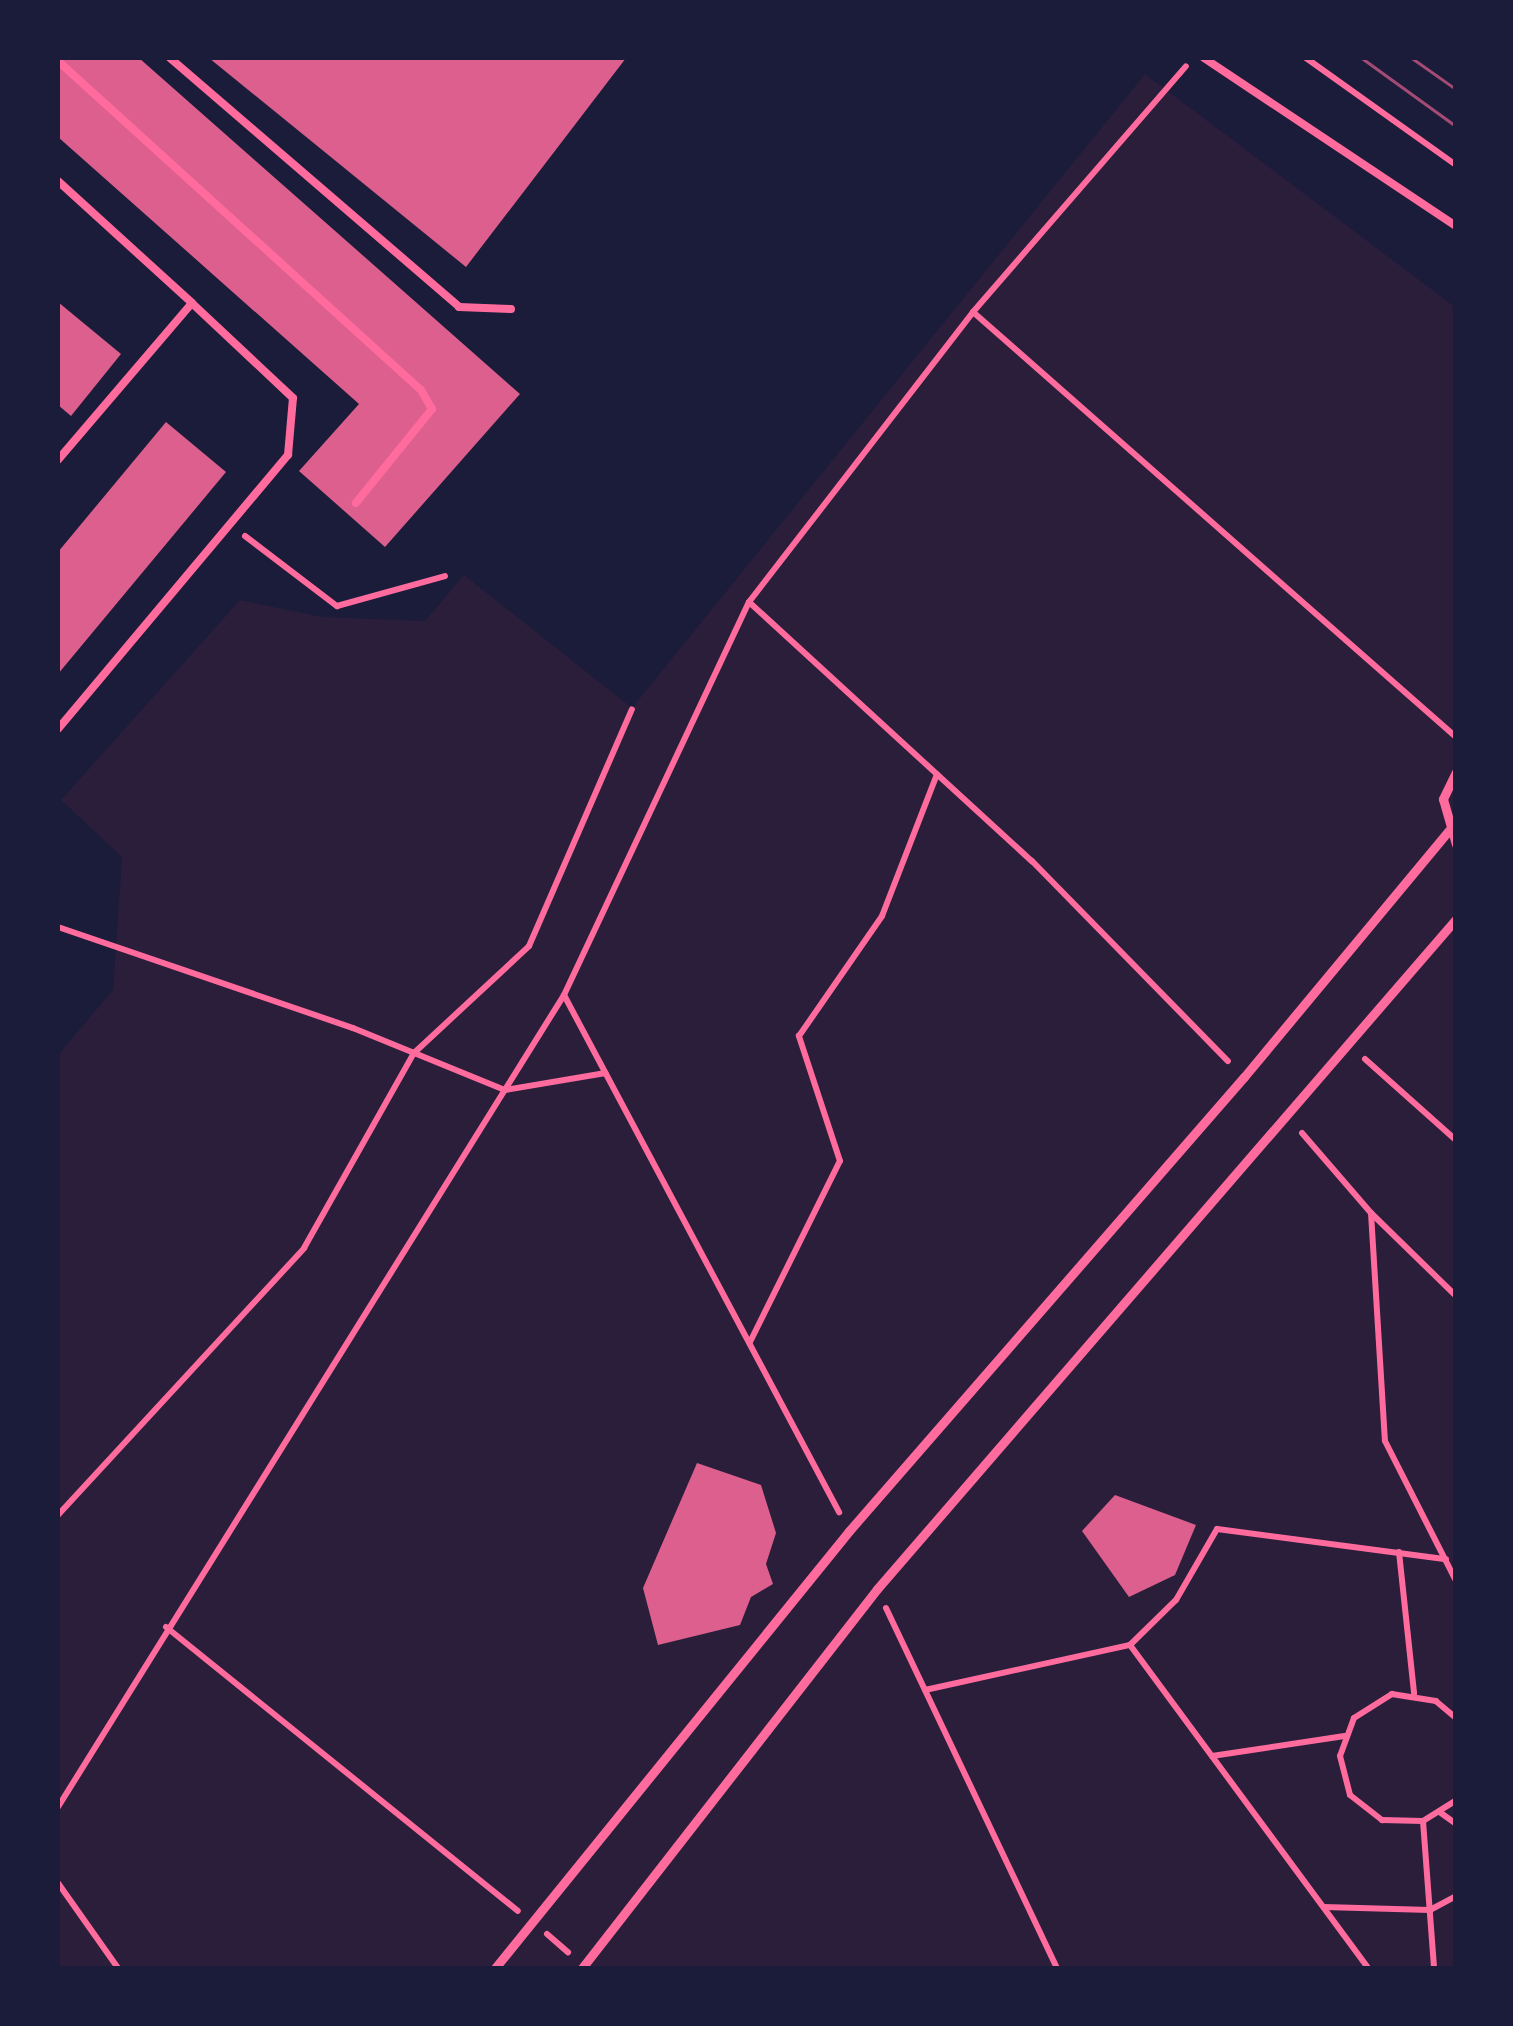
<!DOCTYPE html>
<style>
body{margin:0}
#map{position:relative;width:1513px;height:2026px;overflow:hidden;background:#1b1b3a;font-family:"Nunito Sans",sans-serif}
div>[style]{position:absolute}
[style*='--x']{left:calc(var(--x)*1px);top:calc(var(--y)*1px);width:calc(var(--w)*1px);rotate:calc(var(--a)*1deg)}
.green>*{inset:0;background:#2a1e3b}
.building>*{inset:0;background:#dd5f8e}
.path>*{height:6px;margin:-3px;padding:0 3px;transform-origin:3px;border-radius:3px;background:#ff6b9d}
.service>*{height:8px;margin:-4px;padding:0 4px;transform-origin:4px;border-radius:4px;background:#ff6b9d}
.pedestrian>*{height:9px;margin:-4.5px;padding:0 4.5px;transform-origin:4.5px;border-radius:4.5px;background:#ff6b9d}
.tram>*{height:2.5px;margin:-1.25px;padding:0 1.25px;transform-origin:1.25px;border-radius:1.25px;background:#a44b75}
span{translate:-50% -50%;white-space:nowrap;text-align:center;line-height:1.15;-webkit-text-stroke:9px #1b1b3a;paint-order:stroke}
.frame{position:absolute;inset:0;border:60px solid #1b1b3a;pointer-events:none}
</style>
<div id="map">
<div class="green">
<div style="clip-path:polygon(1145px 74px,1455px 307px,1455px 1968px,58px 1968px,58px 1055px,113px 990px,122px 857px,61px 800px,240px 600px,322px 617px,425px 621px,464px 575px,632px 708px)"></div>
</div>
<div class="building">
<div style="clip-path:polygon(58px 58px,139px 58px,520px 394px,385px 547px,299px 471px,359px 404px,58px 137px)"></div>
<div style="clip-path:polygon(209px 58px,626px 58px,466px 267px)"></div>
<div style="clip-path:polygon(58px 302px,121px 354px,71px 416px,58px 405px)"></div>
<div style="clip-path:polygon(166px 422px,226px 472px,58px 674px,58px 552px)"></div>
<div style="clip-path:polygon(697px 1463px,761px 1485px,776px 1533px,766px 1564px,773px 1584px,751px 1597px,740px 1625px,658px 1645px,643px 1588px)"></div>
<div style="clip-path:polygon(1115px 1495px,1196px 1525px,1175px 1575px,1129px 1597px,1082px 1531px)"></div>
</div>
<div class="path">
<div style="--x:1306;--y:58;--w:184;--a:35.5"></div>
<div style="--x:973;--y:312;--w:325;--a:-49.1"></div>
<div style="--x:245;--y:536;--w:116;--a:37.3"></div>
<div style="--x:337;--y:606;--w:112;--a:-15.5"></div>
<div style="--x:749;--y:602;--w:384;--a:42.5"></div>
<div style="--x:1032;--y:861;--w:280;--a:45.6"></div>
<div style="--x:58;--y:927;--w:312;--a:18.9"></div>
<div style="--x:353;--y:1028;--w:164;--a:22.2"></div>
<div style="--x:505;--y:1090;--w:102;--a:-9.6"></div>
<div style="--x:564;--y:995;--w:586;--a:61.99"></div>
<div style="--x:1365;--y:1059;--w:122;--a:41.7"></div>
<div style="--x:1302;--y:1133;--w:106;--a:49.2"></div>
<div style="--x:1371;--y:1213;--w:228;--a:86.5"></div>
<div style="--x:1385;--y:1441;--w:157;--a:63.1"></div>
<div style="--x:1371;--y:1213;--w:119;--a:44.3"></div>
<div style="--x:750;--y:1342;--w:202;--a:-63.6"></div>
<div style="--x:840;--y:1161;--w:132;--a:-108.2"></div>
<div style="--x:799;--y:1036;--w:146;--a:-55.3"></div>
<div style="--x:882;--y:916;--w:152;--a:-68.8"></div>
<div style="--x:58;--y:1515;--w:363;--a:-47.3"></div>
<div style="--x:304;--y:1248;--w:224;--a:-60.6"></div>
<div style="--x:414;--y:1053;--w:157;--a:-42.9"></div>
<div style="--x:529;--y:946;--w:258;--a:-66.5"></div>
<div style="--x:1399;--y:1552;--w:142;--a:83.9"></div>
<div style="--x:886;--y:1608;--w:399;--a:64.6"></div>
<div style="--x:166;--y:1627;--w:452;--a:38.9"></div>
<div style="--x:1130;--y:1645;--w:401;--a:53.6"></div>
<div style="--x:925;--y:1690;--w:210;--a:-12.4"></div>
<div style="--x:1130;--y:1645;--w:64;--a:-44.4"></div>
<div style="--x:1176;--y:1600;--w:82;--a:-60"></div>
<div style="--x:1217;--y:1529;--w:231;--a:7.5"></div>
<div style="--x:1456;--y:1718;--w:26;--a:-140"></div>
<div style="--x:1436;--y:1701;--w:45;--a:-171"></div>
<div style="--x:1392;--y:1694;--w:45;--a:147.7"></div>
<div style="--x:1354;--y:1718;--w:40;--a:110.2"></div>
<div style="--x:1340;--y:1756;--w:40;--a:75.6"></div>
<div style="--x:1350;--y:1795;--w:41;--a:38"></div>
<div style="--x:1382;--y:1820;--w:41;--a:1.4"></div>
<div style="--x:1423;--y:1821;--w:39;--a:-32"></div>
<div style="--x:1212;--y:1756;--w:134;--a:-8.6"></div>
<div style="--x:58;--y:1807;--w:957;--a:-58.07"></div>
<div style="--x:564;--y:995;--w:434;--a:-64.8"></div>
<div style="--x:749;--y:602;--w:366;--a:-52.3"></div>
<div style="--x:973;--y:312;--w:643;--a:41.35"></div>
<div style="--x:1441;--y:1813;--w:19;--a:36"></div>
<div style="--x:1423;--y:1821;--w:147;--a:85.7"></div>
<div style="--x:58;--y:1883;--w:104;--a:54.8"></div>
<div style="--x:1324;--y:1907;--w:106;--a:1.6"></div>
<div style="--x:1430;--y:1910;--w:30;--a:-28"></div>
<div style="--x:547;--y:1934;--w:28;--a:41"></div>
</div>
<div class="service">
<div style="--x:170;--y:58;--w:381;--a:40.7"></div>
<div style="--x:459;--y:307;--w:52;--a:2.2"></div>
<div style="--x:1204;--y:58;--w:303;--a:33.7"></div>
<div style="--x:58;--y:61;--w:490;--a:42.2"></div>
<div style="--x:421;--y:390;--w:22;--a:60"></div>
<div style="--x:432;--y:409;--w:121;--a:129"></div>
<div style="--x:58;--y:181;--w:181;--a:42.3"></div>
<div style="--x:192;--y:303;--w:206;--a:130.5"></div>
<div style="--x:58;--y:729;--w:358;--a:-50"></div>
<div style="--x:288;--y:455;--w:57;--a:-85"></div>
<div style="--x:293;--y:398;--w:139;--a:-136.8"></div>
</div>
<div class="pedestrian">
<div style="--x:1456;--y:772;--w:30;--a:116"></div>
<div style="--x:1443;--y:799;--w:47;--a:73.9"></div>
<div style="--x:495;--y:1968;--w:562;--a:-50.99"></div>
<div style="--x:849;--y:1531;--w:602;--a:-48.98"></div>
<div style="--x:1244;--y:1077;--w:320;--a:-50.3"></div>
<div style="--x:582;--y:1968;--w:480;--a:-52.1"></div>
<div style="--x:877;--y:1589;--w:886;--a:-49.17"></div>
</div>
<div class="tram">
<div style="--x:1362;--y:58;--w:116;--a:35.9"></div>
<div style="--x:1412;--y:58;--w:54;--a:35.2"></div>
</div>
<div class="frame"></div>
</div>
